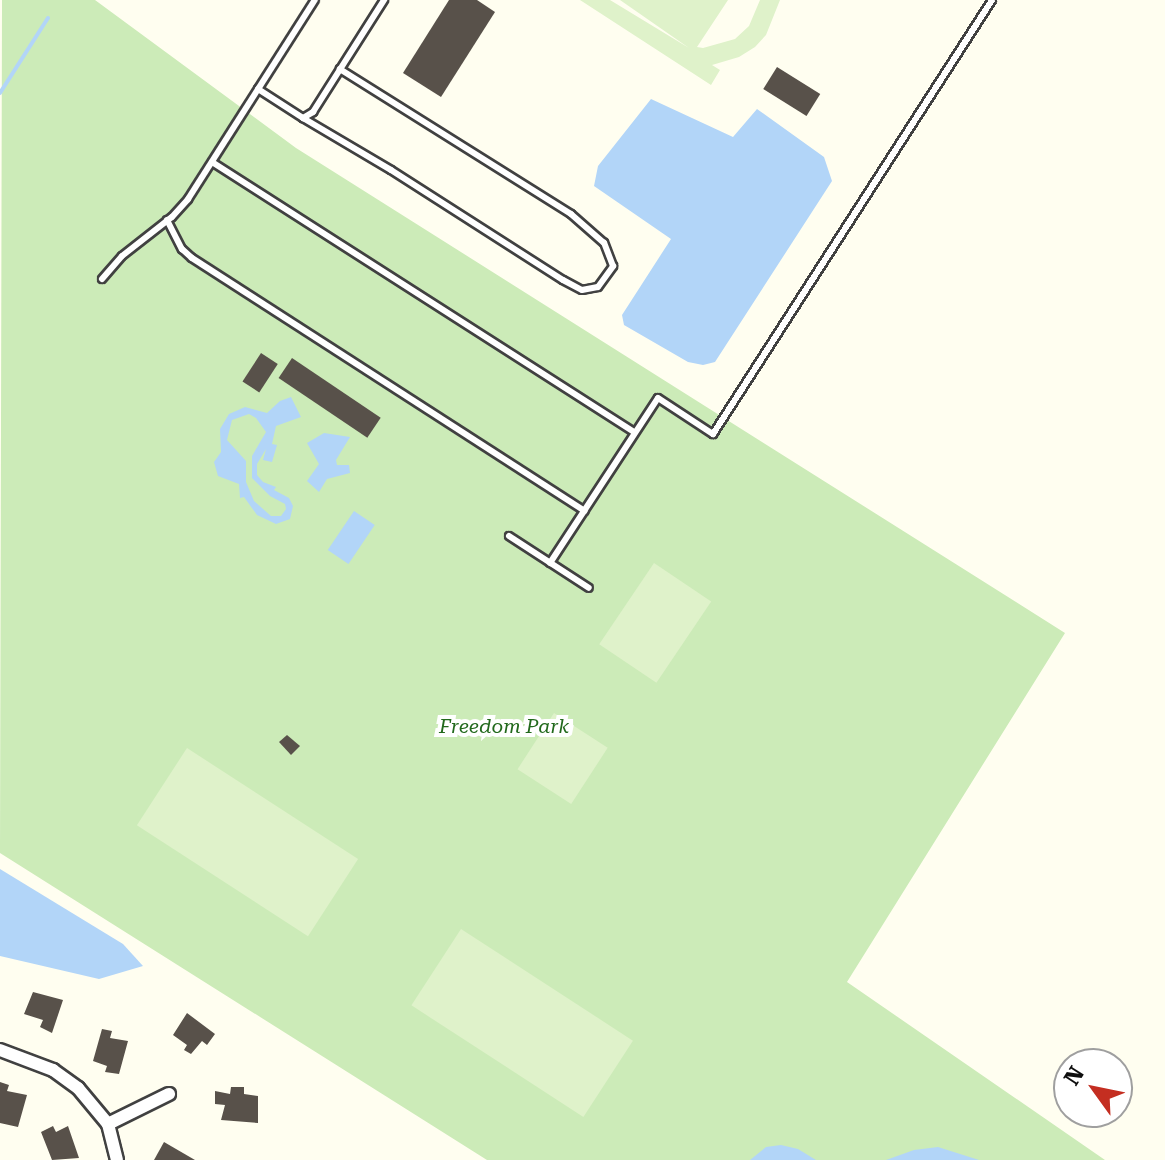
<!DOCTYPE html>
<style>
body{margin:0}
#map{position:relative;width:1165px;height:1160px;overflow:hidden;background:#fffef0;font-family:"Roboto Serif",serif}
div>[style]{position:absolute}
[style*='--x']{left:calc(var(--x)*1px);top:calc(var(--y)*1px);width:calc(var(--w)*1px);rotate:calc(var(--a)*1deg)}
.green>*{inset:0;background:#ccebb8}
.pitch>*{inset:0;background:#dff2ca;transform-origin:0 0}
.water>*{inset:0;background:#b2d5f8;transform-origin:0 0}
.stream>*{height:4px;margin:-2px;padding:0 2px;transform-origin:2px;border-radius:2px;background:#b2d5f8}
.building>*{inset:0;background:#58514a;transform-origin:0 0}
.roads{filter:drop-shadow(2px 0 #414141) drop-shadow(-2px 0 #414141) drop-shadow(0 2px #414141) drop-shadow(0 -2px #414141)}
.service>*{height:6px;margin:-3px;padding:0 3px;transform-origin:3px;border-radius:3px;background:#fff}
.minor>*{height:12px;margin:-6px;padding:0 6px;transform-origin:6px;border-radius:6px;background:#fff}
span{translate:-50% -50%;white-space:nowrap;text-align:center;line-height:1.15;-webkit-text-stroke:8px #fff;paint-order:stroke}
.park-label{font-size:20px;color:#22691c;font-style:italic}
.north{position:absolute;left:1053px;top:1048px;width:80px;height:80px;box-sizing:border-box;background:#fff;border:2px solid #9f9f9f;border-radius:50%;rotate:303deg;font-size:22px;font-weight:700;line-height:32px;text-align:center;color:#0e0e0e}
.north::after{content:'';display:block;margin:auto;width:28px;height:36px;background:#c42e21;clip-path:polygon(50% 0,100% 100%,50% 72%,0 100%)}
</style>
<div id="map">
<div class="green">
<div style="clip-path:polygon(2px 0,95px 0,296px 148px,1065px 633px,847px 982px,1105px 1160px,487px 1160px,0 853px)"></div>
</div>
<div class="pitch">
<div style="clip-path:polygon(580px 0,610px 0,689px 48px,620px 0,728px 0,697px 47px,703px 48px,735px 39px,749px 26px,760px 0,780px 0,766px 35px,755px 47px,739px 57px,712px 65px,720px 70px,711px 85px)"></div>
<div style="left:654px;top:563px;width:69px;height:98px;rotate:34deg"></div>
<div style="left:554px;top:713px;width:64px;height:67px;rotate:33deg"></div>
<div style="left:187px;top:748px;width:204px;height:92px;rotate:33deg"></div>
<div style="left:461px;top:929px;width:205px;height:91px;rotate:33deg"></div>
</div>
<div class="water">
<div style="clip-path:polygon(651px 99px,733px 137px,757px 109px,824px 157px,832px 181px,715px 362px,703px 365px,688px 362px,624px 325px,622px 315px,671px 239px,594px 186px,598px 166px)"></div>
<div style="clip-path:polygon(evenodd,291px 397px,301px 417px,276px 426px,272px 444px,277px 445px,272px 462px,263px 460px,266px 449px,257px 464px,257px 475px,263px 482px,276px 487px,274px 490px,289px 498px,293px 506px,290px 519px,276px 524px,257px 515px,244px 497px,240px 498px,239px 484px,218px 476px,214px 462px,221px 452px,220px 429px,229px 414px,245px 407px,267px 413px,280px 401px,291px 397px,249px 414px,256px 418px,266px 432px,252px 456px,252px 478px,270px 496px,285px 504px,286px 509px,281px 516px,271px 516px,254px 501px,246px 482px,246px 461px,227px 440px,232px 420px,249px 414px)"></div>
<div style="clip-path:polygon(324px 433px,350px 437px,336px 460px,337px 465px,349px 465px,350px 473px,327px 479px,319px 492px,307px 481px,319px 464px,307px 443px)"></div>
<div style="left:354px;top:511px;width:25px;height:47px;rotate:34deg"></div>
<div style="clip-path:polygon(0 869px,123px 944px,143px 966px,99px 979px,0 956px)"></div>
<div style="clip-path:polygon(781px 1145px,798px 1149px,816px 1160px,750px 1160px,766px 1147px)"></div>
<div style="clip-path:polygon(938px 1147px,979px 1160px,886px 1160px,914px 1150px)"></div>
</div>
<div class="stream">
<div style="--x:0;--y:93;--w:89;--a:-57.4"></div>
</div>
<div class="building">
<div style="clip-path:polygon(449px 0,477px 0,495px 12px,441px 97px,403px 73px)"></div>
<div style="left:777px;top:67px;width:51px;height:26px;rotate:32deg"></div>
<div style="left:261px;top:353px;width:20px;height:34px;rotate:33deg"></div>
<div style="left:292px;top:358px;width:107px;height:24px;rotate:34deg"></div>
<div style="clip-path:polygon(287px 735px,300px 746px,291px 755px,279px 742px)"></div>
<div style="clip-path:polygon(33px 992px,63px 1000px,52px 1033px,40px 1027px,43px 1020px,24px 1014px)"></div>
<div style="clip-path:polygon(187px 1013px,215px 1034px,207px 1045px,202px 1041px,191px 1054px,184px 1050px,187px 1045px,173px 1035px)"></div>
<div style="clip-path:polygon(102px 1029px,112px 1031px,110px 1038px,128px 1041px,119px 1074px,105px 1072px,107px 1066px,93px 1061px)"></div>
<div style="clip-path:polygon(0 1082px,9px 1085px,7px 1091px,27px 1095px,18px 1127px,0 1123px)"></div>
<div style="clip-path:polygon(231px 1087px,244px 1087px,244px 1094px,258px 1096px,258px 1123px,221px 1120px,225px 1105px,215px 1104px,215px 1091px,230px 1094px)"></div>
<div style="clip-path:polygon(53px 1126px,56px 1132px,68px 1126px,79px 1158px,52px 1160px,41px 1132px)"></div>
<div style="clip-path:polygon(164px 1142px,195px 1160px,154px 1160px)"></div>
</div>
<div class="roads">
<div class="service">
<div style="--x:258;--y:89;--w:54;--a:32.8"></div>
<div style="--x:303;--y:118;--w:12;--a:-31"></div>
<div style="--x:313;--y:112;--w:133;--a:-57.6"></div>
<div style="--x:303;--y:118;--w:102;--a:30.6"></div>
<div style="--x:391;--y:170;--w:204;--a:32.6"></div>
<div style="--x:563;--y:280;--w:21;--a:28"></div>
<div style="--x:582;--y:290;--w:16;--a:-11"></div>
<div style="--x:598;--y:287;--w:26;--a:-54"></div>
<div style="--x:613;--y:266;--w:25;--a:-111"></div>
<div style="--x:604;--y:243;--w:44;--a:-138.7"></div>
<div style="--x:571;--y:214;--w:273;--a:-147.9"></div>
<div style="--x:212;--y:162;--w:501;--a:32.61"></div>
<div style="--x:167;--y:220;--w:33;--a:63"></div>
<div style="--x:182;--y:249;--w:13;--a:42"></div>
<div style="--x:192;--y:258;--w:467;--a:32.8"></div>
<div style="--x:102;--y:279;--w:30;--a:-49"></div>
<div style="--x:122;--y:256;--w:63;--a:-38"></div>
<div style="--x:172;--y:217;--w:24;--a:-48"></div>
<div style="--x:188;--y:199;--w:236;--a:-57.5"></div>
<div style="--x:509;--y:536;--w:95;--a:33"></div>
<div style="--x:550;--y:563;--w:197;--a:-56.8"></div>
<div style="--x:658;--y:398;--w:66;--a:33.2"></div>
<div style="--x:713;--y:434;--w:516;--a:-57.26"></div>
</div>
<div class="minor">
<div style="--x:0;--y:1050;--w:57;--a:20.7"></div>
<div style="--x:53;--y:1070;--w:31;--a:36"></div>
<div style="--x:78;--y:1088;--w:47;--a:50.2"></div>
<div style="--x:108;--y:1124;--w:37;--a:76"></div>
<div style="--x:108;--y:1124;--w:68;--a:-26.2"></div>
</div>
</div>
<div class="park-label">
<span style="left:504px;top:726px">Freedom Park</span>
</div>
<div class="north">N</div>
</div>
